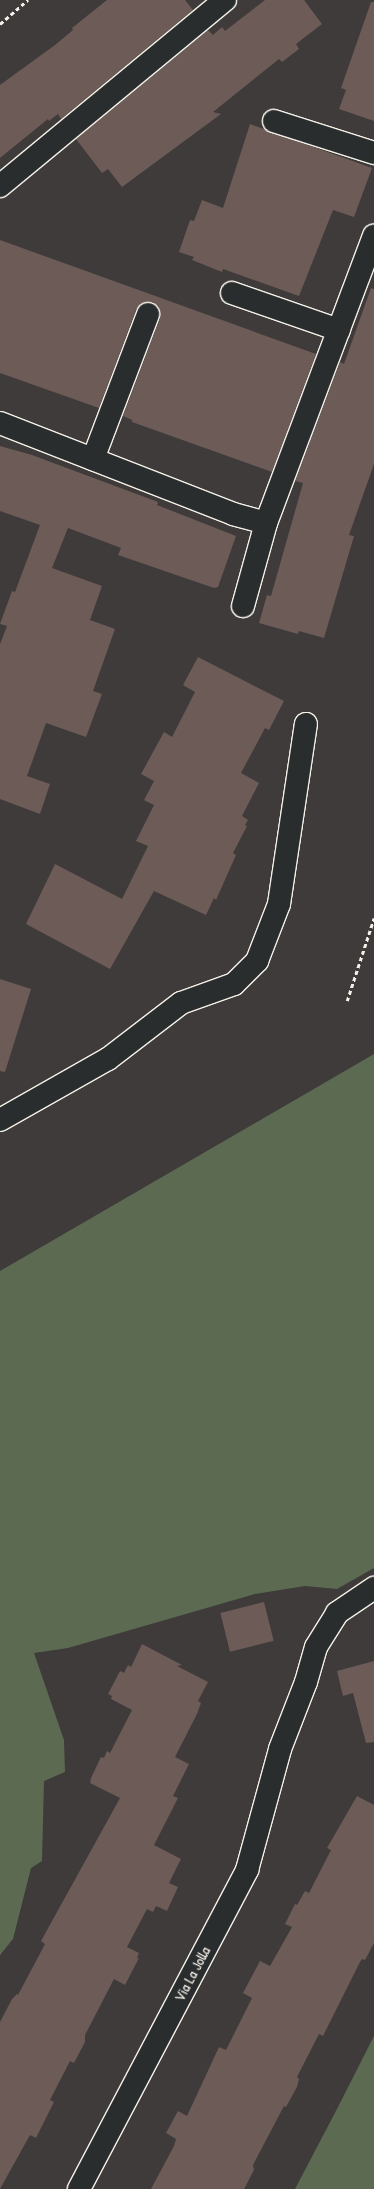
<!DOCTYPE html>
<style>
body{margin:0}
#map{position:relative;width:374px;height:2189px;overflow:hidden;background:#3e3b3a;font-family:"Patrick Hand",sans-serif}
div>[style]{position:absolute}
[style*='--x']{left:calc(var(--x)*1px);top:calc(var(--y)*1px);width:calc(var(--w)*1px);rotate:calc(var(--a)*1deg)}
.green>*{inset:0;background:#5c6a52}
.building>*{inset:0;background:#6d5b57;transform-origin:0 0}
.path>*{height:2.5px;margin-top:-1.25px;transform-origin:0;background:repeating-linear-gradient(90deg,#f4f1e8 0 4px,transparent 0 7px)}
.roads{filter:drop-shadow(1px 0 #f4f1e8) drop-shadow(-1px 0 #f4f1e8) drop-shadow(0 1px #f4f1e8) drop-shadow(0 -1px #f4f1e8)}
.minor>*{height:22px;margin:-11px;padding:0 11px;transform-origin:11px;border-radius:11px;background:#2a2d2e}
span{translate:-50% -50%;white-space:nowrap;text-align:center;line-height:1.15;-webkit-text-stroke:3px #2a2d2e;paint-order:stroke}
.street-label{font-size:15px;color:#f4f1e8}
</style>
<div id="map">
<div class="green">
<div style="clip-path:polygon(374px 1054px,374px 1568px,337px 1589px,305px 1586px,255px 1594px,68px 1648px,34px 1653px,64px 1740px,65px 1772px,44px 1781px,42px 1861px,31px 1868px,13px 1939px,0 1955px,0 1271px)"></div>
<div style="clip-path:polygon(374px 2036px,374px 2189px,295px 2189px,338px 2107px)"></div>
</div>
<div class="building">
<div style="clip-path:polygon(107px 0,185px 0,193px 10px,61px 119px,58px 114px,49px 121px,48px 119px,0 158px,0 85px,55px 45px,73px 30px,72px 28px)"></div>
<div style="clip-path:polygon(265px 0,304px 0,322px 24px,296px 44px,299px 49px,282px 62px,279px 59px,213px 112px,221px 114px,122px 187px,108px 169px,102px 173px,76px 139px,208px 30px,213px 35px,222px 27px,225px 31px)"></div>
<div style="clip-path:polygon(371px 2px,374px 2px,374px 121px,339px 109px,346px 90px,341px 88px)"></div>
<div style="clip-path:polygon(250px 124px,372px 168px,354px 217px,333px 210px,299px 296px,223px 269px,222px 272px,192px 260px,194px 257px,179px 252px,190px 220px,194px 221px,202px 200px,223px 208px)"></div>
<div style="clip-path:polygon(0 240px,316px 354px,272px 472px,132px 422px,132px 420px,123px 416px,160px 318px,158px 306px,152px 302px,140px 304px,136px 310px,99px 408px,0 373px)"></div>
<div style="clip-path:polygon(371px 288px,374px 289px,374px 464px,349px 535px,354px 536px,324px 638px,299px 631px,298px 634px,259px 623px,267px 595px,271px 596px,303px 483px,295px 481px,340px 362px,344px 364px)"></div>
<div style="clip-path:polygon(0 446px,32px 455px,158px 502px,157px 505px,236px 536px,218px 587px,214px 588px,118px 555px,121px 548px,68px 528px,52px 568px,102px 586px,90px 620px,115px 629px,93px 691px,102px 694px,86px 737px,46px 723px,27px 776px,50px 784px,40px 814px,0 799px,0 644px,7px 626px,0 624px,12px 591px,15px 592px,40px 525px,0 511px)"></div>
<div style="clip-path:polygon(198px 657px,284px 701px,269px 730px,265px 728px,241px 773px,259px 783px,242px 816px,248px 820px,245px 825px,247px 826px,233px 853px,236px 855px,216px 900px,214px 898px,206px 915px,154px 891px,110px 969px,26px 924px,55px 864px,122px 899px,148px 846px,136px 841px,154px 805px,144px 800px,154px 781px,141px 774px,164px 732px,172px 737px,195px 692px,183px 685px)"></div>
<div style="clip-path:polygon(0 979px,31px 989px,5px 1072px,0 1071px)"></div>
<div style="left:264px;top:1602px;width:40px;height:45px;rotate:76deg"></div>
<div style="clip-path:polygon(142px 1644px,182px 1665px,177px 1666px,208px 1682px,198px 1701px,201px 1703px,197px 1714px,175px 1757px,189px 1764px,173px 1796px,178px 1798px,154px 1845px,181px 1859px,169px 1883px,178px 1887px,167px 1911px,156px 1906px,153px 1912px,147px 1909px,127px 1947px,139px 1953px,137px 1958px,139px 1958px,125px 1985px,114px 1979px,85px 2035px,85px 2042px,74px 2063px,70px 2061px,50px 2100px,54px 2102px,36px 2138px,30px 2135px,0 2189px,0 2022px,12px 1999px,17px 1994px,18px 1995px,45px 1944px,41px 1941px,120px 1798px,90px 1783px,91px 1778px,101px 1757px,104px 1758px,107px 1751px,110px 1753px,132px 1710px,111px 1699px,112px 1696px,108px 1694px,120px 1671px,124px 1673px,128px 1665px,131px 1667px)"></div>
<div style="clip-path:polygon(374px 1661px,374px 1742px,366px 1743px,353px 1693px,343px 1696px,337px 1671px)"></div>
<div style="clip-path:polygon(357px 1796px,374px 1805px,374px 1943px,365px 1960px,362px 1959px,360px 1962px,323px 2036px,319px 2034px,297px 2077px,299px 2079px,297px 2087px,286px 2107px,284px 2106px,253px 2165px,254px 2170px,244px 2189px,151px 2189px,174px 2146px,176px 2139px,166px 2133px,178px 2111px,187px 2116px,219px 2047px,226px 2050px,252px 1998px,243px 1993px,260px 1961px,270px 1966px,292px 1927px,285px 1924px,295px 1904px,297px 1905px,305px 1891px,309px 1893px,331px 1850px,327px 1848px)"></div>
</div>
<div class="path">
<div style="--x:0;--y:24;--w:37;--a:-41"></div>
<div style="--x:347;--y:1001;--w:87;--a:-72"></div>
</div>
<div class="roads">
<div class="minor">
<div style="--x:274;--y:121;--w:105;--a:17.7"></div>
<div style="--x:0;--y:186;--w:292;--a:-39.6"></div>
<div style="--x:232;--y:293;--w:113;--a:19.1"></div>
<div style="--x:0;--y:423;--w:250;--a:21.3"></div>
<div style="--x:233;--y:514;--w:34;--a:15"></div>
<div style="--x:93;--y:459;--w:155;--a:-69.2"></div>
<div style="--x:243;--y:606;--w:86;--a:-74.5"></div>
<div style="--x:266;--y:523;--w:307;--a:-69.4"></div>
<div style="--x:0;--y:1120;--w:124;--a:-29.5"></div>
<div style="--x:108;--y:1059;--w:92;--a:-37.5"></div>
<div style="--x:181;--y:1003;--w:56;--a:-19.7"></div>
<div style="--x:234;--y:984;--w:33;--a:-45"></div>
<div style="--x:257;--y:961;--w:61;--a:-68.9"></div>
<div style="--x:279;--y:904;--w:182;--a:-81.5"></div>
<div style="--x:79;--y:2189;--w:361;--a:-62.2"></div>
<div style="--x:247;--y:1870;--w:125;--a:-74.7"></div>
<div style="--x:280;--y:1749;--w:72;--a:-68.8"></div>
<div style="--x:306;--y:1682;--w:36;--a:-74"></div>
<div style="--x:316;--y:1647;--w:40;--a:-58"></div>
<div style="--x:337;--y:1613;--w:45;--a:-34"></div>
</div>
</div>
<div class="street-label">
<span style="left:192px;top:1974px;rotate:-62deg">Via La Jolla</span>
</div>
</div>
